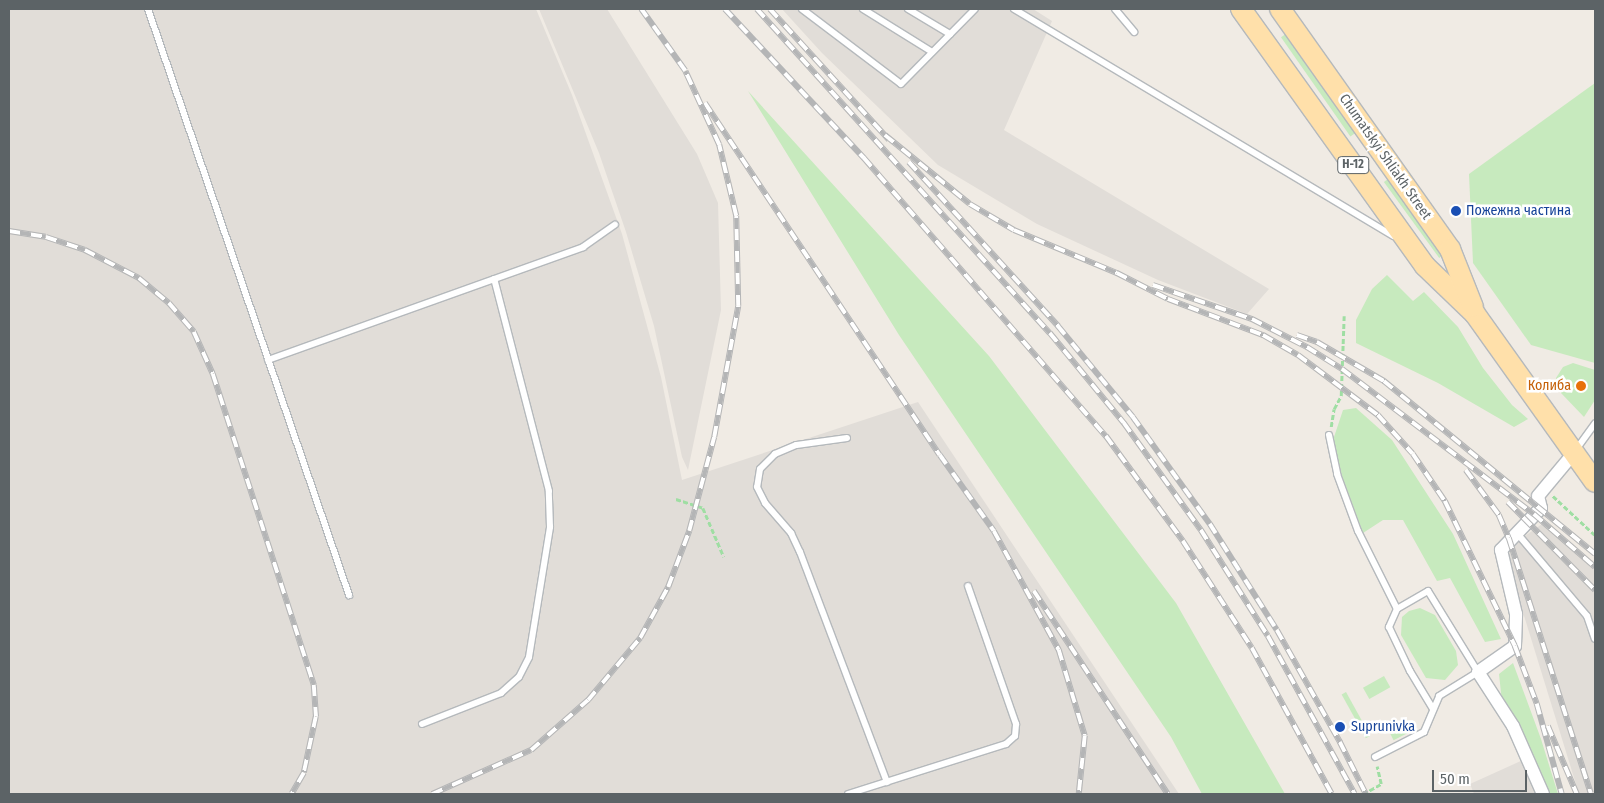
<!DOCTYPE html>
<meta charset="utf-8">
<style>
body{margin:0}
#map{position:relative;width:1604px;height:803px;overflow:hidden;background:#f0ebe4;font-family:"Fira Sans Condensed",sans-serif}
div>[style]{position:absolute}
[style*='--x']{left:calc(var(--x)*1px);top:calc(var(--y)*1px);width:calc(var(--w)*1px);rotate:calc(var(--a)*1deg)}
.industrial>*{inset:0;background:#e1ddd8}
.green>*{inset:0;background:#c7eabe;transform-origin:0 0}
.path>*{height:2.5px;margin-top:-1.25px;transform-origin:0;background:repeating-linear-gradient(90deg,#9fdea3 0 5px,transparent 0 7.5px)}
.roads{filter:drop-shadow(1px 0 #b5b9bc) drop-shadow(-1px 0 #b5b9bc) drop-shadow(0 1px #b5b9bc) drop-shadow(0 -1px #b5b9bc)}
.service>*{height:6px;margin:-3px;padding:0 3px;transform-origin:3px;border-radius:3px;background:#fff}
.minor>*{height:12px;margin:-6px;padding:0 6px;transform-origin:6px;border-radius:6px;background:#fff}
.primary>*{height:20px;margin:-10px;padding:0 10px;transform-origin:10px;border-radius:10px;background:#ffe0aa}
.rail>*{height:5.5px;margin-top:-2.75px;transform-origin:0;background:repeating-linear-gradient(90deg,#fff 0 11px,#b4b5b6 0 22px);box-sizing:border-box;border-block:1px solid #b4b5b6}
.dots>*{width:14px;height:14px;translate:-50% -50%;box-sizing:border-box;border:2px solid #fff;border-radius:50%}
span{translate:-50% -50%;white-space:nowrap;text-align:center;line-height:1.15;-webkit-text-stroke:5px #fff;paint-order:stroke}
.shield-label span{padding:1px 4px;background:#fff;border:1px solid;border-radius:4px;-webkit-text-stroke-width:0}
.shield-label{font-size:12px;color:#5c6366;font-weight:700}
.street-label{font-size:14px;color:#5c6366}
.transit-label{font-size:14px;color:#164399}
.left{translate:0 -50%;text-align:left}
.food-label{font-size:14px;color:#c56008}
.right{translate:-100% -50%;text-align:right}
.frame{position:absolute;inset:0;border:10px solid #5c6366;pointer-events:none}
.scale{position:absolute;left:1432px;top:770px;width:95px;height:22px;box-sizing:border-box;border:2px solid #5c6366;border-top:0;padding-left:6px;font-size:15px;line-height:18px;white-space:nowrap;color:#5c6366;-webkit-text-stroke:4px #fff;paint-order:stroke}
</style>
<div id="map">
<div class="industrial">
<div style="clip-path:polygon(9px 9px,536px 9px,572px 95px,622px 234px,661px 377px,682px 480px,918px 402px,1179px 794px,9px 794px)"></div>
<div style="clip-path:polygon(539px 9px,607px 9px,697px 154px,718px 203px,721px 310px,688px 470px,682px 457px,654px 326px,626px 232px,599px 153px)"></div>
<div style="clip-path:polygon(782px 9px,1033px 9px,1052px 21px,1004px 130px,1269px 289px,1247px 314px,1158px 280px,1037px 224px,938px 165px,822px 53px)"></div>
<div style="clip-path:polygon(1542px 524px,1595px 568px,1595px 794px,1579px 794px,1504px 551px)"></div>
<div style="clip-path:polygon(1523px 760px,1540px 794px,1474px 794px,1470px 784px)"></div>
</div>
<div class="green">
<div style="left:1290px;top:31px;width:121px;height:11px;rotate:55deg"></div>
<div style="clip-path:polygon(1595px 83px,1595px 363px,1531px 345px,1473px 263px,1469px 174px)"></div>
<div style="clip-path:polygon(748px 91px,989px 356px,1176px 603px,1285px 794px,1202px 794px,1171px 737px,899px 335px)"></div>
<div style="left:1392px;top:176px;width:94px;height:10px;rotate:54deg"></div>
<div style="clip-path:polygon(1387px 275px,1413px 301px,1424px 292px,1458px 327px,1483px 368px,1512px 405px,1528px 419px,1514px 427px,1438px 383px,1356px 343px,1356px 320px,1372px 289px)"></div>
<div style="clip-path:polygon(1573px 363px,1595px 370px,1595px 400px,1584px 417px,1561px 393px,1556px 378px,1563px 367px)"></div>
<div style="clip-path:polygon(1356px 408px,1392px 440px,1453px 534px,1501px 639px,1485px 642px,1450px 578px,1437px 581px,1403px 520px,1383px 520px,1363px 533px,1342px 476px,1333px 440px,1343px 410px)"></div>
<div style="clip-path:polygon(1420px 608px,1435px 615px,1456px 651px,1458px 665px,1445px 680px,1426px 678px,1401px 635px,1402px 617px,1409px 611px)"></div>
<div style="clip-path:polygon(1513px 663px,1541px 739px,1558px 794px,1550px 794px,1511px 714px,1502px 702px,1499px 674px)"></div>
<div style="left:1384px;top:676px;width:13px;height:24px;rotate:61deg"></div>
<div style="left:1346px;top:692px;width:50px;height:5px;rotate:61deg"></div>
<div style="left:1410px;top:724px;width:7px;height:22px;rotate:63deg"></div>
</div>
<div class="path">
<div style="--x:1331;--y:427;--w:18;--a:-81"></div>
<div style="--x:1334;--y:409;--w:15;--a:-62"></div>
<div style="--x:1341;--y:396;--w:80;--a:-87.9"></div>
<div style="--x:1553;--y:496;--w:57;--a:42.9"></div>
<div style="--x:676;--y:499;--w:28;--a:18"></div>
<div style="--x:703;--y:508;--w:53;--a:66.8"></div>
<div style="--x:1363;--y:794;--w:21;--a:-29"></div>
<div style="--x:1381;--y:784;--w:18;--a:-103"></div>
</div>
<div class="roads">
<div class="service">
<div style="--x:148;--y:9;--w:620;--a:71.07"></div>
<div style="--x:802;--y:9;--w:124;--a:37.1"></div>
<div style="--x:901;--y:84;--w:105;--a:-45.4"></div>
<div style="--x:863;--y:9;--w:81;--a:31.9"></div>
<div style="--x:908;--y:9;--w:49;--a:30.8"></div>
<div style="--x:1014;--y:9;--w:442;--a:30.9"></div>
<div style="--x:1115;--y:9;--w:30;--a:50"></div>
<div style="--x:268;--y:360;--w:335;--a:-19.7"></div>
<div style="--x:583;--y:247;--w:39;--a:-35"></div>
<div style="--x:1329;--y:435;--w:40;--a:78"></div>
<div style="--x:1337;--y:474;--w:61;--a:69.8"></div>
<div style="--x:1358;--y:531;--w:87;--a:63.4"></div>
<div style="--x:847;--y:438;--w:51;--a:172.2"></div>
<div style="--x:796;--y:445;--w:23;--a:157"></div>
<div style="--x:775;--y:454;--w:21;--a:135"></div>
<div style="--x:760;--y:469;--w:18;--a:99"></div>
<div style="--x:757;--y:487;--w:18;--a:63"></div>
<div style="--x:765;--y:503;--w:40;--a:49"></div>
<div style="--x:791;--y:533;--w:21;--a:65"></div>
<div style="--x:800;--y:552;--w:246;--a:69.3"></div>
<div style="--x:1575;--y:451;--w:34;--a:-54"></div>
<div style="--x:1516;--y:532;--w:110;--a:49.8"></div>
<div style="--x:1587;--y:616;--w:24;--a:71"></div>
<div style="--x:422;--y:724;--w:85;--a:-21.4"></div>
<div style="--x:501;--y:693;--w:24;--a:-42"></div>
<div style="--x:519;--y:677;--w:22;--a:-63"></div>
<div style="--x:529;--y:657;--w:132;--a:-80.8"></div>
<div style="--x:550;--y:527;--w:36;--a:-92"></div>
<div style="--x:549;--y:491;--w:219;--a:-104.5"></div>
<div style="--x:1375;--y:757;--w:55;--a:-27"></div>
<div style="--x:1424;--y:732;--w:39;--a:-67"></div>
<div style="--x:1439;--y:696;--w:46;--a:-31.6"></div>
<div style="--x:1478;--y:672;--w:95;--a:-121.7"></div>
<div style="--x:1428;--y:591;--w:36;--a:150"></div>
<div style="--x:1397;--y:609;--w:20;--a:114"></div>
<div style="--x:1389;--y:627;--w:49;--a:64.5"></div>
<div style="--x:1410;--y:671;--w:44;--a:58.8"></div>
<div style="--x:848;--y:794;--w:166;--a:-17.6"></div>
<div style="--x:1006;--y:744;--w:12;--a:-42"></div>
<div style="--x:1015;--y:736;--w:12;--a:-85"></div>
<div style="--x:1016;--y:724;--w:146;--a:-109.2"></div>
</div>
<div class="minor">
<div style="--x:1543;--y:794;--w:74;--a:-113.8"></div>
<div style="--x:1513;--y:726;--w:64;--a:-122.9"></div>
<div style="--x:1478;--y:672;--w:45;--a:-35.1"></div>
<div style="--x:1515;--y:646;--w:32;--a:-88"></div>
<div style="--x:1516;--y:614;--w:66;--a:-103.2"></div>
<div style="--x:1501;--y:550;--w:58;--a:-46.4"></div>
<div style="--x:1541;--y:508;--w:12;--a:-104"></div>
<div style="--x:1538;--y:496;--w:55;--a:-50.2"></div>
</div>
<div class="primary">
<div style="--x:1241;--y:9;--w:316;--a:54.4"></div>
<div style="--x:1425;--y:266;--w:69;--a:43.8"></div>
<div style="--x:1475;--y:314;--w:206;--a:54.5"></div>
<div style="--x:1280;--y:9;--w:294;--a:54.7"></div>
<div style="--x:1450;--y:249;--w:62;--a:68.4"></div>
</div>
</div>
<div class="rail">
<div style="--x:725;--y:9;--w:204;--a:47"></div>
<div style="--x:864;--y:158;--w:369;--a:49"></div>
<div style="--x:1106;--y:436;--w:130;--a:53.7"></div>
<div style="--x:1183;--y:541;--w:127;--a:57.2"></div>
<div style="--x:1252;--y:648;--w:166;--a:61.3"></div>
<div style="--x:757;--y:9;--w:437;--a:47.9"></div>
<div style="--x:1050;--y:333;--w:117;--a:50.6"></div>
<div style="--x:1124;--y:423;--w:132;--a:54.3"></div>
<div style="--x:1201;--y:530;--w:125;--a:57.7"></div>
<div style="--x:1268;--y:636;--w:180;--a:61.2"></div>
<div style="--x:770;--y:9;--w:177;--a:47.7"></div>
<div style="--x:705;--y:103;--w:423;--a:56.3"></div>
<div style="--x:940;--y:455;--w:93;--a:54.6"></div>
<div style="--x:994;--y:531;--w:136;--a:61.4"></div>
<div style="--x:1059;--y:650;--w:90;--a:73.2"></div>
<div style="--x:1085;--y:736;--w:58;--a:95.9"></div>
<div style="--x:885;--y:135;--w:109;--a:39.1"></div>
<div style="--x:970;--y:204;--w:51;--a:30.6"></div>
<div style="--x:1014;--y:230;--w:112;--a:22.7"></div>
<div style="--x:1117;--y:273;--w:57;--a:27"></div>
<div style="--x:1168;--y:299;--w:102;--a:20.8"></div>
<div style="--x:1263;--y:335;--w:40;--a:29.7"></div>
<div style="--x:1298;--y:355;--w:100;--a:36.9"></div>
<div style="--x:1378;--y:415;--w:52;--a:48.1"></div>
<div style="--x:1413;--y:454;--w:57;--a:55.8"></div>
<div style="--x:1445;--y:501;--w:161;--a:64.2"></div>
<div style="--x:1515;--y:646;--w:62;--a:69.2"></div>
<div style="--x:1537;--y:704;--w:93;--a:74.5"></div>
<div style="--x:909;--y:162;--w:222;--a:47.7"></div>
<div style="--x:1058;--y:326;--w:118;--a:50.5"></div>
<div style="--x:1133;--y:417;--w:132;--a:54.3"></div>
<div style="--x:1210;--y:524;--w:125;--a:57.7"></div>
<div style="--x:1277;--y:630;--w:129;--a:60.6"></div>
<div style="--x:1340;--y:742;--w:58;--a:63.4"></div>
<div style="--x:9;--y:231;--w:37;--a:9"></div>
<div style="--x:46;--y:237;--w:41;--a:18.4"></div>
<div style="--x:85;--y:250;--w:61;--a:27.4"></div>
<div style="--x:139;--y:278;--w:39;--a:40"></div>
<div style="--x:169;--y:303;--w:38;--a:49"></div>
<div style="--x:194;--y:332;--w:46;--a:65.7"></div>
<div style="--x:213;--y:374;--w:327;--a:72"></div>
<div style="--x:314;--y:685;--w:32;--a:86"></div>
<div style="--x:316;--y:717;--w:57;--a:102.1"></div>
<div style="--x:304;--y:773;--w:24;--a:120"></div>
<div style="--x:1153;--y:285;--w:105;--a:19"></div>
<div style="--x:1252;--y:319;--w:62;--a:27"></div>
<div style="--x:1307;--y:347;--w:41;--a:32.2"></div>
<div style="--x:1342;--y:369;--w:241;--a:37.1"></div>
<div style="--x:1534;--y:514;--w:81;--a:41"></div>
<div style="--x:1297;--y:335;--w:21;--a:19"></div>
<div style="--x:1317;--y:342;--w:78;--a:30.2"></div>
<div style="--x:1384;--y:381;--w:273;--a:39.3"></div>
<div style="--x:1466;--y:470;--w:56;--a:53.7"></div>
<div style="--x:1499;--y:515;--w:25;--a:67"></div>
<div style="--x:1509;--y:538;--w:268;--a:72.2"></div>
<div style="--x:1508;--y:502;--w:124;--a:45.3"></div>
<div style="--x:1034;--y:591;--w:243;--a:56.6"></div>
<div style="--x:1548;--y:726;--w:74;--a:66.9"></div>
<div style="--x:432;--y:794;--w:108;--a:-24"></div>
<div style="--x:531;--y:750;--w:76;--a:-41.3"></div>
<div style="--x:588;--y:700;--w:81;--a:-50"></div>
<div style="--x:640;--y:638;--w:58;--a:-61.2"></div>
<div style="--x:668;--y:587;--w:60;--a:-69.4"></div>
<div style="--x:689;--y:531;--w:97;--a:-75.1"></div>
<div style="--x:714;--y:437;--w:133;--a:-79.6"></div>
<div style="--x:738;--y:306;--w:90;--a:-91.3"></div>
<div style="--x:736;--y:216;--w:73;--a:-103.5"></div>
<div style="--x:719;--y:145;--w:81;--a:-114.7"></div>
<div style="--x:685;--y:71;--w:76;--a:-125.4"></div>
</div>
<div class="dots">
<div style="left:1456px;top:211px;background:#1a4fb4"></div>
<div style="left:1581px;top:386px;background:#e8710a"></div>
<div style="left:1340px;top:727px;background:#1a4fb4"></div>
</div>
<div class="shield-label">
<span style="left:1353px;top:165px">Н-12</span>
</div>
<div class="street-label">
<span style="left:1385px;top:157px;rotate:55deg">Chumatskyi Shliakh Street</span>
</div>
<div class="transit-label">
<span class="left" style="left:1466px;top:211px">Пожежна частина</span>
<span class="left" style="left:1351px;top:727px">Suprunivka</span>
</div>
<div class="food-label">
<span class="right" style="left:1571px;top:386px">Колиба</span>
</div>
<div class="frame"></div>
<div class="scale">50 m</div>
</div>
